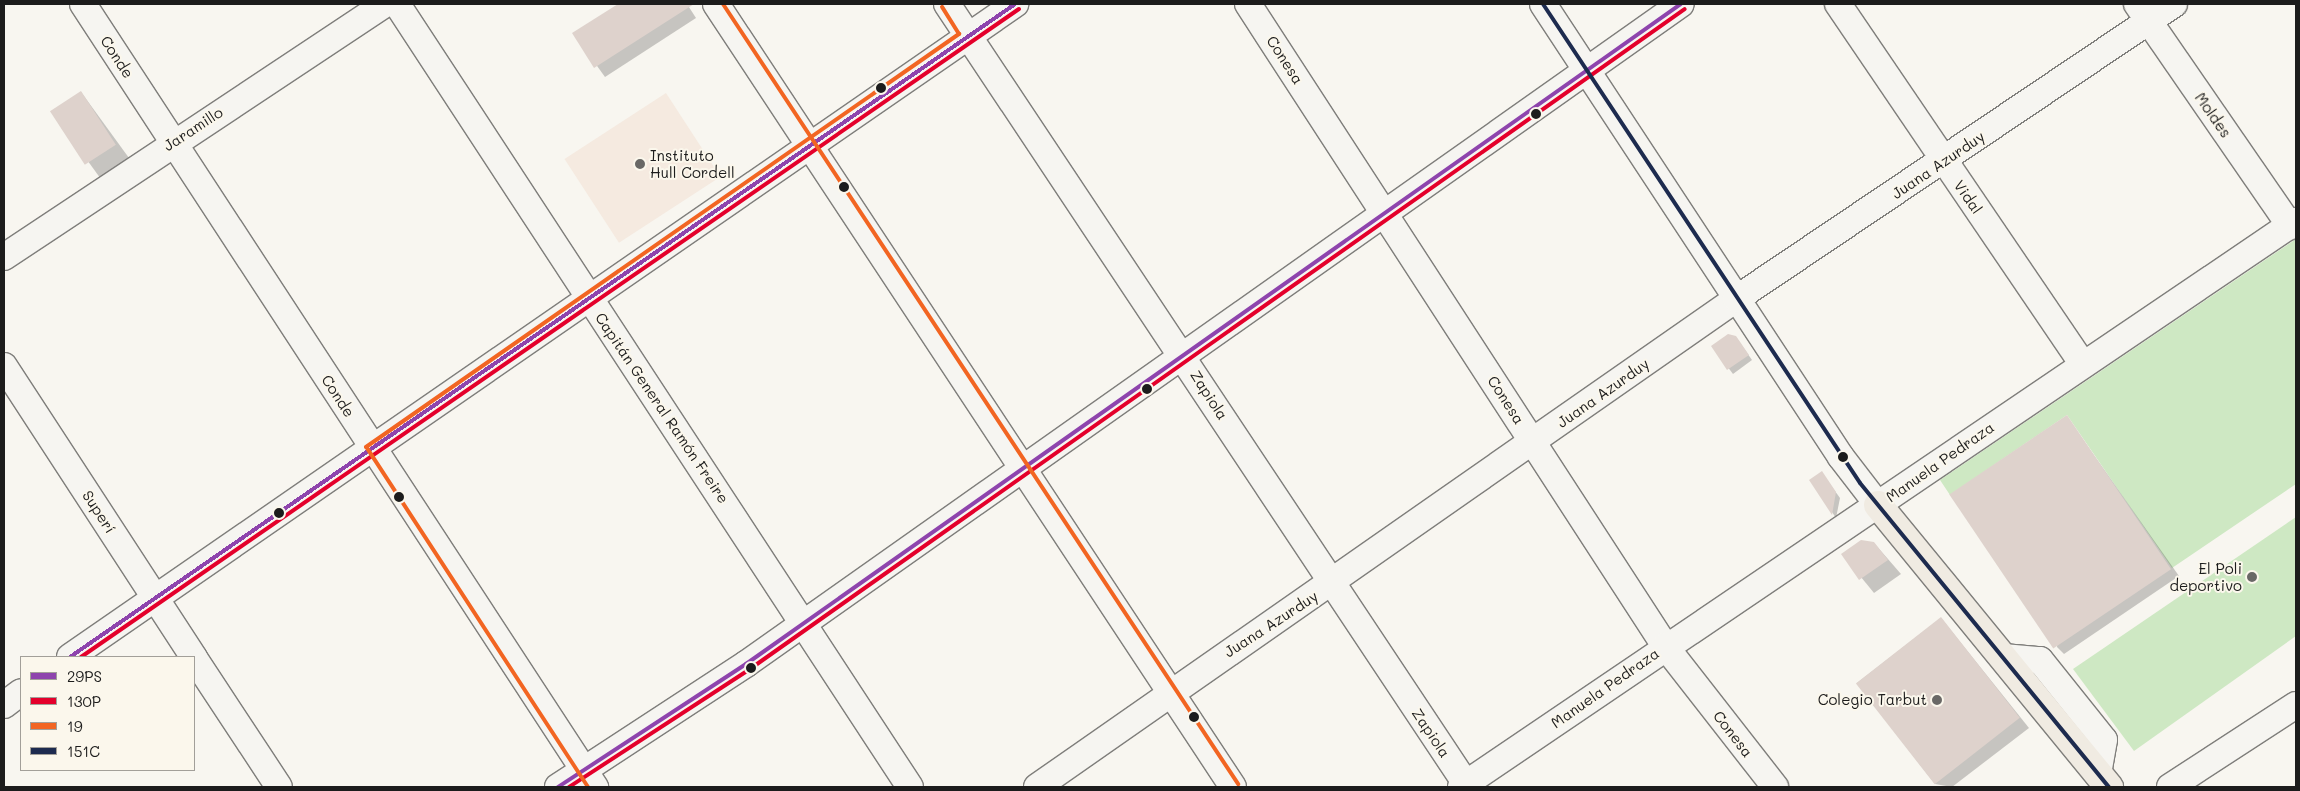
<!DOCTYPE html>
<meta charset="utf-8">
<style>
body{margin:0}
#map{position:relative;width:2300px;height:791px;overflow:hidden;background:#f8f6f0;font-family:Mali,sans-serif}
div>[style]{position:absolute}
[style*='--x']{left:calc(var(--x)*1px);top:calc(var(--y)*1px);width:calc(var(--w)*1px);rotate:calc(var(--a)*1deg)}
.built>*{inset:0;background:#f5eae0;transform-origin:0 0}
.green>*{inset:0;background:#cee8c3}
.shadow>*{inset:0;background:#0003;transform-origin:0 0}
.building>*{inset:0;background:#ded2cc;transform-origin:0 0}
.roads{filter:drop-shadow(1px 0 #7f7e7b) drop-shadow(-1px 0 #7f7e7b) drop-shadow(0 1px #7f7e7b) drop-shadow(0 -1px #7f7e7b)}
.minor>*{height:26px;margin:-13px;padding:0 13px;transform-origin:13px;border-radius:13px;background:#f6f5f1}
.major>*{height:28px;margin:-14px;padding:0 14px;transform-origin:14px;border-radius:14px;background:#f0ebe2}
.bus-1>*{height:4px;margin:-2px;padding:0 2px;transform-origin:2px;border-radius:2px;background:#8e44ad}
.bus-2>*{height:4px;margin:-2px;padding:0 2px;transform-origin:2px;border-radius:2px;background:#e4002b}
.bus-3>*{height:4px;margin:-2px;padding:0 2px;transform-origin:2px;border-radius:2px;background:#f26522}
.bus-4>*{height:4px;margin:-2px;padding:0 2px;transform-origin:2px;border-radius:2px;background:#1d2b4f}
.dots>*{width:14px;height:14px;translate:-50% -50%;box-sizing:border-box;border:2px solid #fbf7ec;border-radius:50%}
span{translate:-50% -50%;white-space:nowrap;text-align:center;line-height:1.15;-webkit-text-stroke:4px #fbf7ec;paint-order:stroke}
.street-label{font-size:15px;color:#1c1c1c}
.poi-label{font-size:15px;color:#1c1c1c}
.left{translate:0 -50%;text-align:left}
.right{translate:-100% -50%;text-align:right}
.frame{position:absolute;inset:0;border:5px solid #1c1c1c;pointer-events:none}
.legend{position:absolute;left:20px;top:656px;width:175px;height:115px;box-sizing:border-box;background:#fbf7ec;border:1px solid #a29f99;margin:0;padding:6px 9px;list-style:none;font-size:15px;color:#1c1c1c}
.legend li{display:flex;align-items:center;gap:10px;height:25px}
.legend b{width:25px;border:1px solid #a29f99}
</style>
<div id="map">
<div class="built">
<div style="left:666px;top:93px;width:100px;height:121px;rotate:57deg"></div>
</div>
<div class="green">
<div style="clip-path:polygon(2296px 239px,2296px 484px,2172px 568px,2067px 415px,1950px 495px,1940px 480px)"></div>
<div style="clip-path:polygon(2296px 517px,2296px 636px,2134px 751px,2073px 669px)"></div>
</div>
<div class="shadow">
<div style="clip-path:polygon(620px 4px,687px 4px,696px 18px,605px 77px,574px 34px)"></div>
<div style="left:81px;top:92px;width:82px;height:35px;rotate:54deg"></div>
<div style="clip-path:polygon(1736px 337px,1752px 360px,1733px 374px,1712px 346px)"></div>
<div style="clip-path:polygon(2067px 417px,2179px 576px,2064px 654px,2057px 647px)"></div>
<div style="clip-path:polygon(1822px 473px,1840px 498px,1836px 518px,1811px 481px)"></div>
<div style="clip-path:polygon(1874px 543px,1901px 574px,1874px 593px,1843px 555px)"></div>
<div style="clip-path:polygon(1941px 618px,2029px 728px,1952px 787px,1935px 784px,1857px 683px)"></div>
</div>
<div class="building">
<div style="clip-path:polygon(618px 4px,694px 4px,594px 68px,572px 33px)"></div>
<div style="left:81px;top:91px;width:64px;height:37px;rotate:57deg"></div>
<div style="clip-path:polygon(1728px 334px,1736px 336px,1749px 355px,1727px 370px,1711px 346px)"></div>
<div style="left:2067px;top:415px;width:186px;height:142px;rotate:56deg"></div>
<div style="clip-path:polygon(1822px 471px,1836px 492px,1832px 515px,1809px 480px)"></div>
<div style="clip-path:polygon(1861px 540px,1874px 542px,1888px 560px,1859px 580px,1841px 554px)"></div>
<div style="left:1941px;top:617px;width:128px;height:108px;rotate:52deg"></div>
</div>
<div class="roads">
<div class="minor">
<div style="--x:83;--y:4;--w:936;--a:56.82"></div>
<div style="--x:397;--y:4;--w:936;--a:56.77"></div>
<div style="--x:716;--y:4;--w:938;--a:56.56"></div>
<div style="--x:947;--y:4;--w:940;--a:56.36"></div>
<div style="--x:1248;--y:4;--w:766;--a:56.99"></div>
<div style="--x:1665;--y:646;--w:179;--a:52"></div>
<div style="--x:1543;--y:4;--w:542;--a:56.66"></div>
<div style="--x:1841;--y:457;--w:61;--a:52.4"></div>
<div style="--x:1838;--y:4;--w:434;--a:55.8"></div>
<div style="--x:2137;--y:4;--w:270;--a:55.4"></div>
<div style="--x:4;--y:257;--w:457;--a:-33.6"></div>
<div style="--x:4;--y:366;--w:348;--a:56.9"></div>
<div style="--x:70;--y:657;--w:1149;--a:-34.64"></div>
<div style="--x:2003;--y:657;--w:37;--a:5"></div>
<div style="--x:2040;--y:660;--w:102;--a:51.3"></div>
<div style="--x:2104;--y:740;--w:35;--a:100"></div>
<div style="--x:194;--y:658;--w:154;--a:56.6"></div>
<div style="--x:4;--y:705;--w:21;--a:-37"></div>
<div style="--x:558;--y:787;--w:225;--a:-33.2"></div>
<div style="--x:746;--y:664;--w:1144;--a:-35.22"></div>
<div style="--x:1037;--y:787;--w:852;--a:-34.92"></div>
<div style="--x:1736;--y:299;--w:528;--a:-33.96"></div>
<div style="--x:1461;--y:787;--w:1009;--a:-34.13"></div>
<div style="--x:2170;--y:787;--w:150;--a:-33.1"></div>
</div>
<div class="major">
<div style="--x:1878;--y:505;--w:365;--a:50.7"></div>
</div>
</div>
<div class="bus-1">
<div style="--x:70;--y:657;--w:1149;--a:-34.64"></div>
<div style="--x:558;--y:787;--w:225;--a:-33.2"></div>
<div style="--x:746;--y:664;--w:1144;--a:-35.22"></div>
</div>
<div class="bus-2">
<div style="--x:81;--y:657;--w:1140;--a:-34.64"></div>
<div style="--x:569;--y:787;--w:216;--a:-33.1"></div>
<div style="--x:750;--y:669;--w:1144;--a:-35.22"></div>
</div>
<div class="bus-3">
<div style="--x:723;--y:4;--w:935;--a:56.56"></div>
<div style="--x:588;--y:787;--w:406;--a:-123.1"></div>
<div style="--x:366;--y:447;--w:723;--a:-34.86"></div>
<div style="--x:959;--y:34;--w:32;--a:-122"></div>
</div>
<div class="bus-4">
<div style="--x:1543;--y:4;--w:574;--a:56.5"></div>
<div style="--x:1860;--y:483;--w:393;--a:50.7"></div>
</div>
<div class="dots">
<div style="left:881px;top:88px;background:#1c1c1c"></div>
<div style="left:1536px;top:114px;background:#1c1c1c"></div>
<div style="left:640px;top:164px;background:#696866"></div>
<div style="left:844px;top:187px;background:#1c1c1c"></div>
<div style="left:1147px;top:389px;background:#1c1c1c"></div>
<div style="left:1843px;top:457px;background:#1c1c1c"></div>
<div style="left:399px;top:497px;background:#1c1c1c"></div>
<div style="left:279px;top:513px;background:#1c1c1c"></div>
<div style="left:2252px;top:577px;background:#696866"></div>
<div style="left:751px;top:668px;background:#1c1c1c"></div>
<div style="left:1937px;top:700px;background:#696866"></div>
<div style="left:1194px;top:717px;background:#1c1c1c"></div>
</div>
<div class="street-label">
<span style="left:117px;top:57px;rotate:57deg">Conde</span>
<span style="left:1285px;top:60px;rotate:57deg">Conesa</span>
<span style="left:2213px;top:115px;rotate:55deg">Moldes</span>
<span style="left:193px;top:129px;rotate:-33deg">Jaramillo</span>
<span style="left:1938px;top:165px;rotate:-34deg">Juana Azurduy</span>
<span style="left:1968px;top:197px;rotate:55deg">Vidal</span>
<span style="left:1603px;top:393px;rotate:-35deg">Juana Azurduy</span>
<span style="left:1209px;top:395px;rotate:57deg">Zapiola</span>
<span style="left:338px;top:396px;rotate:57deg">Conde</span>
<span style="left:1506px;top:400px;rotate:57deg">Conesa</span>
<span style="left:662px;top:408px;rotate:56deg">Capitán General Ramón Freire</span>
<span style="left:1940px;top:462px;rotate:-35deg">Manuela Pedraza</span>
<span style="left:99px;top:512px;rotate:57deg">Superí</span>
<span style="left:1271px;top:624px;rotate:-33deg">Juana Azurduy</span>
<span style="left:1605px;top:688px;rotate:-35deg">Manuela Pedraza</span>
<span style="left:1431px;top:733px;rotate:56deg">Zapiola</span>
<span style="left:1733px;top:734px;rotate:52deg">Conesa</span>
</div>
<div class="poi-label">
<span class="left" style="left:650px;top:164px">Instituto<br>Hull Cordell</span>
<span class="right" style="left:2242px;top:577px">El Poli<br>deportivo</span>
<span class="right" style="left:1927px;top:700px">Colegio Tarbut</span>
</div>
<div class="frame"></div>
<ul class="legend">
<li><b style="height:6px;background:#8e44ad"></b>29PS</li>
<li><b style="height:6px;background:#e4002b"></b>130P</li>
<li><b style="height:6px;background:#f26522"></b>19</li>
<li><b style="height:6px;background:#1d2b4f"></b>151C</li>
</ul>
</div>
